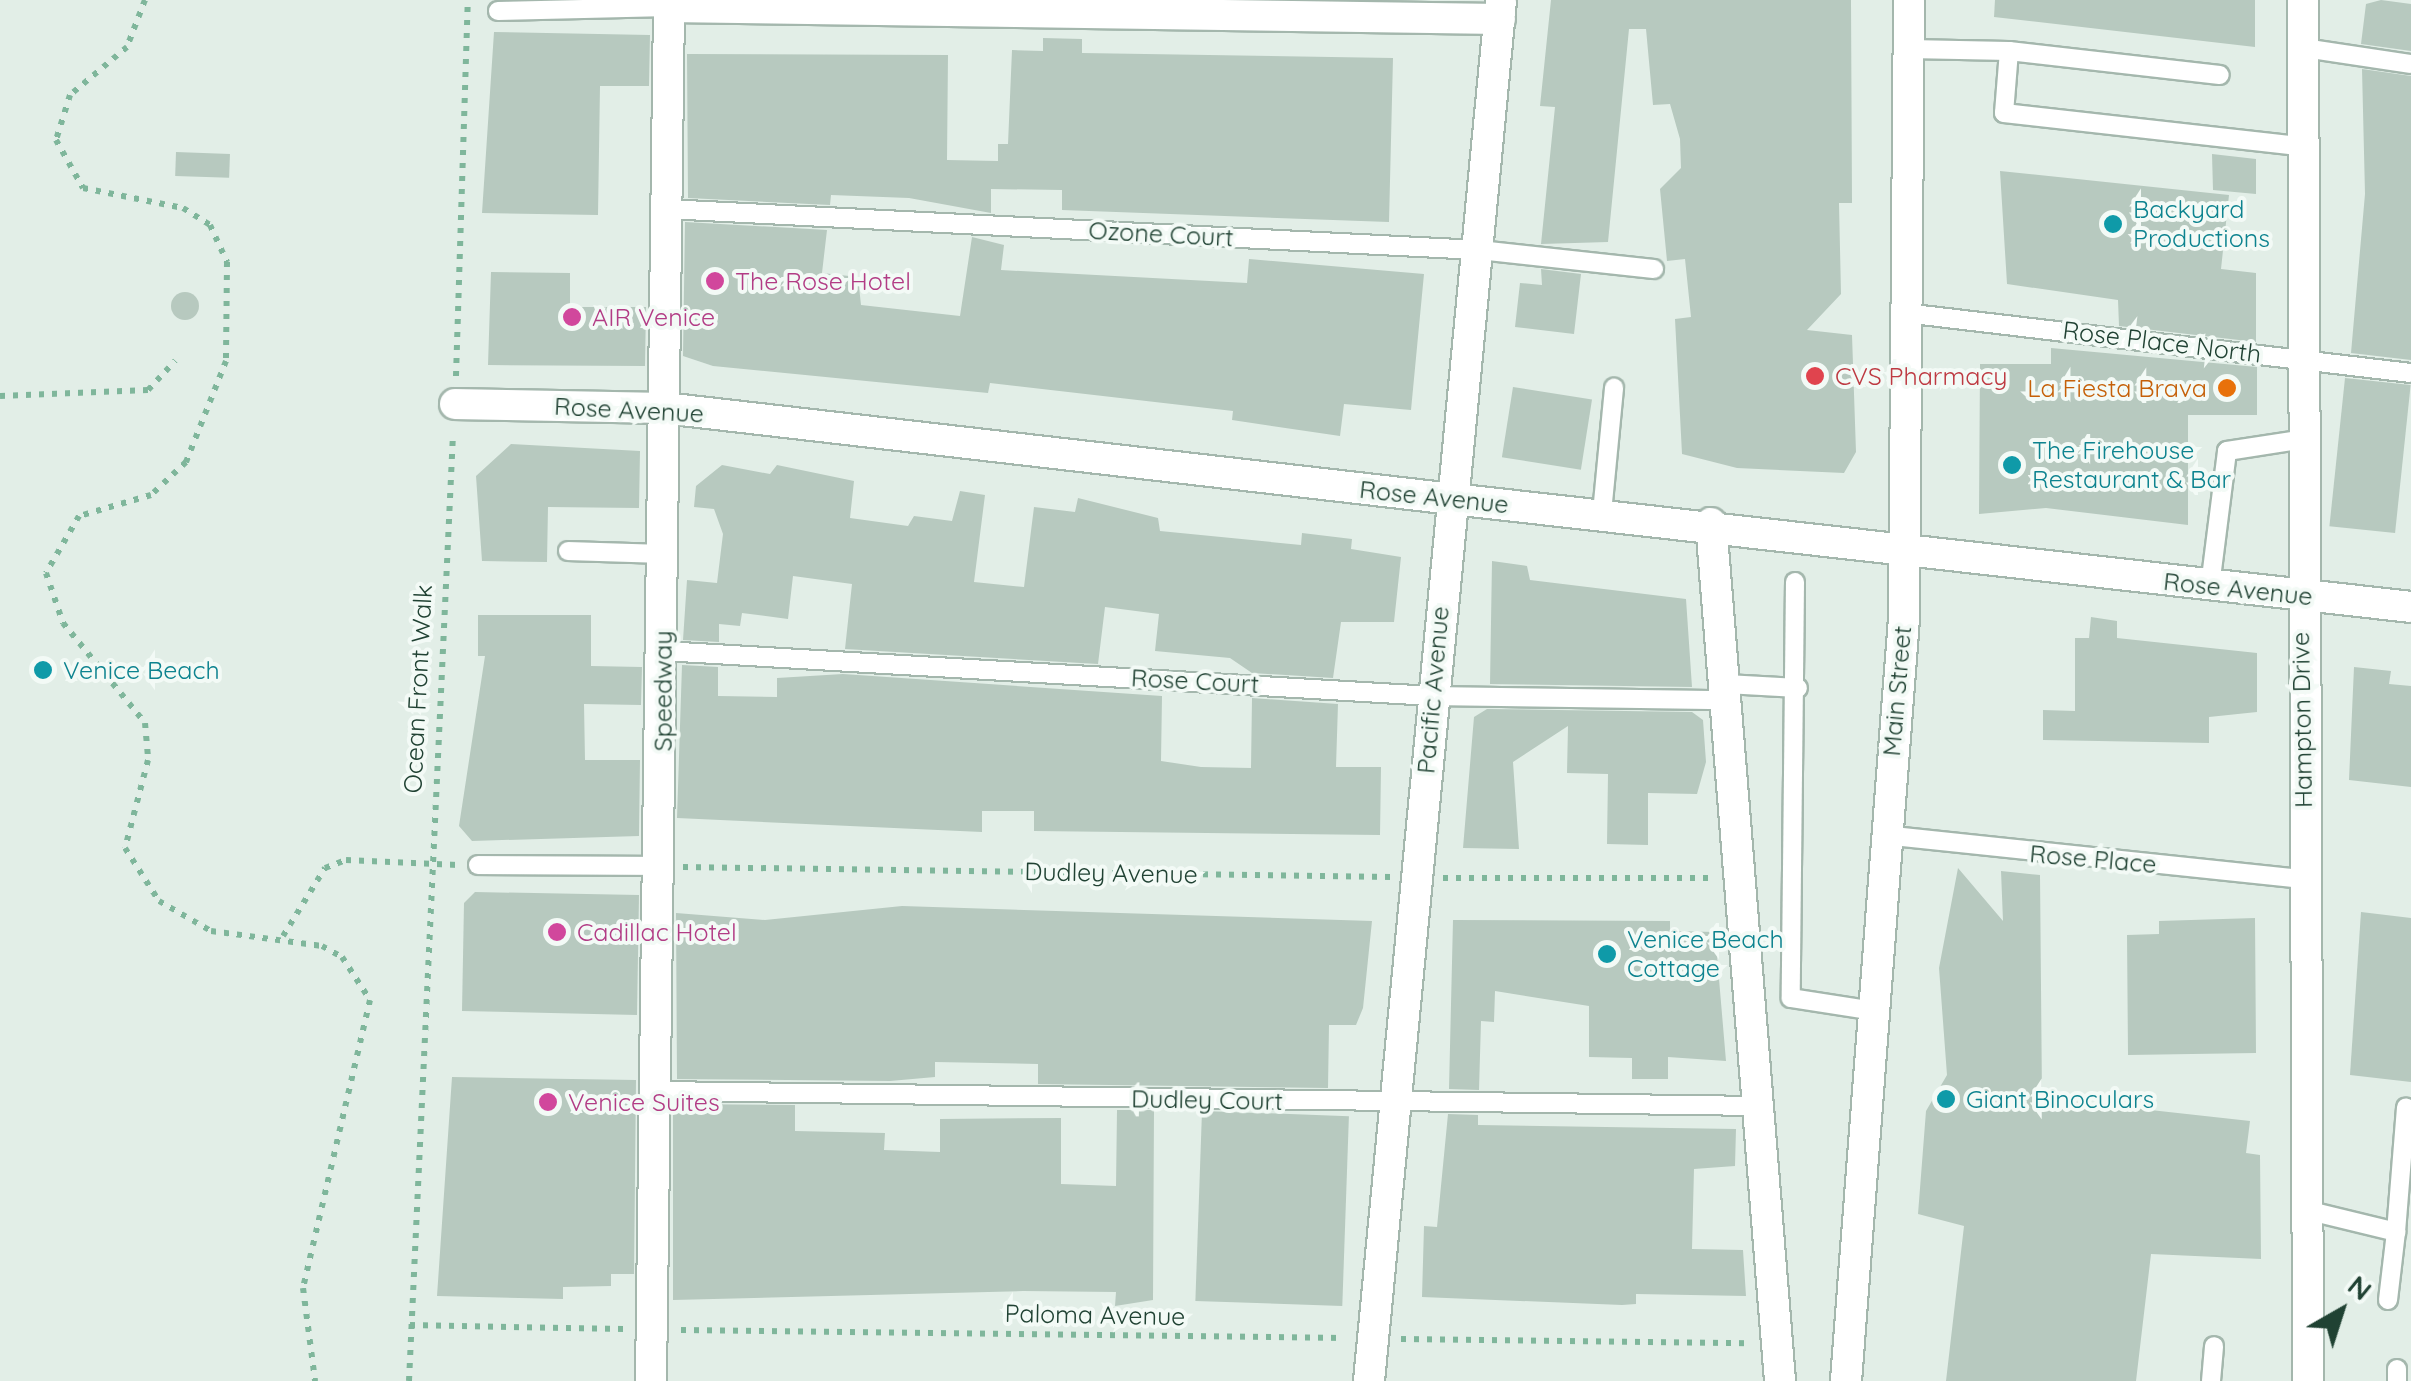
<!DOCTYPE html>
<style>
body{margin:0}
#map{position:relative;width:2411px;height:1381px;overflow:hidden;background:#e2eee7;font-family:Quicksand,sans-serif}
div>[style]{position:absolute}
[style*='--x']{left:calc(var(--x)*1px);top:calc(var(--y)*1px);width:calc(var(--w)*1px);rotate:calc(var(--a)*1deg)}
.building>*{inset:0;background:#b7c9bf;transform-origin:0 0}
.round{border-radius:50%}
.path>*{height:6px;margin-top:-3px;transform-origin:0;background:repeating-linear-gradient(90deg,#7fb69b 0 5px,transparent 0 13px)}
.roads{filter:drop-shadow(2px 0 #a4b7ad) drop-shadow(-2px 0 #a4b7ad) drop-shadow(0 2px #a4b7ad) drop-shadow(0 -2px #a4b7ad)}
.lane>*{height:18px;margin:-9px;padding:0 9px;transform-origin:9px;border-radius:9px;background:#fff}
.street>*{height:30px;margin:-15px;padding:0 15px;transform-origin:15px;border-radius:15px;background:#fff}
.secondary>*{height:30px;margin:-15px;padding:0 15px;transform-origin:15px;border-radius:15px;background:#fff}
.dots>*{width:28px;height:28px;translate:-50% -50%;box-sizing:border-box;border:5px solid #f3faf6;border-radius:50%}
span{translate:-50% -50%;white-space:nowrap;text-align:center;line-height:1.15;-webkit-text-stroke:8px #f3faf6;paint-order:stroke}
.culture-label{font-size:25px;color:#0d838f}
.left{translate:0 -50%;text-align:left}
.street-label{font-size:25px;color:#204233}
.hotel-label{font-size:25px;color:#b23c85}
.health-label{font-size:25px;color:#be3a42}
.food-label{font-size:25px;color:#c56008}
.right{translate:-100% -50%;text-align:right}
.north{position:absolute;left:2291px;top:1261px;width:100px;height:100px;-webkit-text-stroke:8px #f3faf6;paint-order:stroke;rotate:39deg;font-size:28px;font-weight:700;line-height:40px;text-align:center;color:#204233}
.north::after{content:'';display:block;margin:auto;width:35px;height:45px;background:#204233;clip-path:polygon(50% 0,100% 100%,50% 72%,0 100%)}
</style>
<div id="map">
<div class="building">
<div style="clip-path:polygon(1551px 0,1851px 0,1852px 203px,1839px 203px,1841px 294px,1807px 330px,1852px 335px,1856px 452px,1844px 473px,1737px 468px,1682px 454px,1675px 319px,1691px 317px,1685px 259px,1667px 261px,1660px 189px,1681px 168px,1680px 139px,1670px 104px,1653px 105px,1646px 29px,1629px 29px,1608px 242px,1541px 244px,1555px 107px,1540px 106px)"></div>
<div style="clip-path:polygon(1995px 0,2255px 0,2255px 47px,1994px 17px)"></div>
<div style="clip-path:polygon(2381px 0,2411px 4px,2411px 51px,2361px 44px,2366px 4px)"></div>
<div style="clip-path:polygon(494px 32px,650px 35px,649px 86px,600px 86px,598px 215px,482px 213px)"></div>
<div style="clip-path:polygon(1043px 38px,1082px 39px,1082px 53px,1393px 58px,1389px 222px,1062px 210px,1062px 190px,991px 189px,991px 213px,909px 198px,831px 195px,830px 205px,688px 198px,687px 54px,948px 55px,947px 160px,998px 161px,998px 144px,1008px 144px,1012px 50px,1043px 51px)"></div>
<div style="clip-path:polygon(2362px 69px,2411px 76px,2411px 360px,2351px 353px,2365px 194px)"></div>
<div style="left:176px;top:152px;width:54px;height:24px;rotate:2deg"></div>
<div style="clip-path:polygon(2212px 154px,2256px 159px,2256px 194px,2213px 190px)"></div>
<div style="clip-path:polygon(2000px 171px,2229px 195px,2221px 269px,2256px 273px,2256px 342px,2119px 326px,2118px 300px,2007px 284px)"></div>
<div style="clip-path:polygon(685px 222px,827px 230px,822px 273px,858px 277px,861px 305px,960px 316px,972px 237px,1004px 245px,1001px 270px,1247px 283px,1249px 259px,1424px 274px,1411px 410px,1344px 404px,1340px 436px,1232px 420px,1233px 411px,990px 383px,988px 393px,713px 366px,683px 356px)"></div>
<div style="clip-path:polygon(1541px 269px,1581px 274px,1574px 334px,1515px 327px,1520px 283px,1542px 285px)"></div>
<div style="clip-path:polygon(491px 272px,570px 273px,570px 307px,646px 307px,645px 366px,488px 365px)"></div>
<div class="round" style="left:171px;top:292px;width:28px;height:28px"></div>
<div style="clip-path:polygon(2051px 348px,2257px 367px,2257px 415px,2188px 415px,2188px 525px,2046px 508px,1979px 514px,1980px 364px,2051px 364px)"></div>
<div style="left:2345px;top:378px;width:66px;height:149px;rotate:6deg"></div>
<div style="left:1513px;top:387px;width:80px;height:71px;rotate:9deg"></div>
<div style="clip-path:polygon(511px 444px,640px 451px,639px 508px,548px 507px,547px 562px,482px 561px,476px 476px)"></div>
<div style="clip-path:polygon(722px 465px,770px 474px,777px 465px,854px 481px,850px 518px,908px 526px,914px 516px,952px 521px,960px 491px,985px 495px,974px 582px,1024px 587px,1034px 507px,1075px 512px,1078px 498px,1158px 518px,1160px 531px,1301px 545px,1302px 533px,1352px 539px,1351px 549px,1401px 557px,1394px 622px,1341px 622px,1333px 678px,1252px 673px,1230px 658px,1155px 651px,1159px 614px,1105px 607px,1098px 664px,845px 649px,852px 584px,793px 576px,788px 619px,742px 613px,740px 626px,719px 624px,719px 642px,683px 640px,687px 580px,717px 583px,723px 534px,714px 509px,694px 507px,696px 486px)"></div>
<div style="clip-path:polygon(1492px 561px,1527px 566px,1530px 580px,1686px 599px,1692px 687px,1490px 684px)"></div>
<div style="clip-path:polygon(478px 615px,591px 615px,591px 666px,642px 667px,641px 705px,584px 704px,585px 760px,640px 760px,639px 836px,472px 841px,459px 826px,485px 656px,478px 656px)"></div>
<div style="clip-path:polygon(2091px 617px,2117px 621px,2117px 638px,2257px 653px,2257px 712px,2209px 717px,2209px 743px,2043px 740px,2043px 710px,2075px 711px,2075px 638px,2089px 638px)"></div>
<div style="clip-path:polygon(682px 665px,718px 667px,718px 696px,777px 697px,777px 678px,843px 674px,1162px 696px,1161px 761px,1201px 767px,1251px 768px,1252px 698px,1338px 704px,1336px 767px,1381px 767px,1380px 835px,1034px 831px,1034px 811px,982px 811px,982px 832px,677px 818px)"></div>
<div style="clip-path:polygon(2354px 667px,2391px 671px,2389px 684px,2411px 686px,2411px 787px,2349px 780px)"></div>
<div style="clip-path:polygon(1487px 709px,1692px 712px,1703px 720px,1706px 762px,1697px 794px,1648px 793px,1648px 845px,1607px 844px,1608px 774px,1567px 773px,1568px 726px,1513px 762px,1519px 849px,1463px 848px,1474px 717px)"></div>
<div style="clip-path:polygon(1958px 868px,2003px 921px,2001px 871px,2040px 875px,2042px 1098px,2250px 1121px,2246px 1153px,2260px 1155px,2261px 1259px,2151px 1254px,2136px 1381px,1946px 1381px,1964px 1226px,1918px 1214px,1926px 1111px,1947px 1075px,1939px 968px)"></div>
<div style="clip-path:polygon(475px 892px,639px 895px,637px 1015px,462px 1011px,464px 903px)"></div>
<div style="clip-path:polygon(902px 906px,1372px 921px,1363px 1008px,1356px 1025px,1329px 1025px,1328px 1088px,1038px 1084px,1038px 1064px,935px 1062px,935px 1077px,890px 1081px,677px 1079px,676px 913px,765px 920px)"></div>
<div style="clip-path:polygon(2361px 912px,2411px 918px,2411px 1082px,2350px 1075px)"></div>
<div style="clip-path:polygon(2255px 918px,2256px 1053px,2128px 1055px,2127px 935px,2159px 934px,2159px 921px)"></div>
<div style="clip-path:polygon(1453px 920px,1670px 921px,1670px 931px,1715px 932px,1726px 1061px,1668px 1057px,1668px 1079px,1632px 1079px,1632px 1058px,1589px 1057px,1589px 1006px,1495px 991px,1494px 1022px,1481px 1021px,1479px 1090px,1449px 1089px)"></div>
<div style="clip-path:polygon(452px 1077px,636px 1080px,634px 1274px,611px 1274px,611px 1286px,563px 1287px,563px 1299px,437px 1296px)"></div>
<div style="clip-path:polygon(673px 1104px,795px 1105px,795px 1131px,885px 1133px,884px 1150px,940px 1152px,940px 1119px,1061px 1118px,1061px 1184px,1116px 1186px,1117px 1110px,1154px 1110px,1153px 1300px,1115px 1306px,1116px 1292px,1023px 1291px,673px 1300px)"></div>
<div style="left:1202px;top:1111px;width:147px;height:190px;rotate:2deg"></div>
<div style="clip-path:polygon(1448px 1114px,1478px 1115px,1478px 1125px,1736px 1129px,1735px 1166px,1694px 1169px,1692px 1249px,1743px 1250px,1746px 1296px,1636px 1294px,1636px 1304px,1622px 1305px,1422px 1297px,1424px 1226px,1437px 1227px)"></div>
</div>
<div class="path">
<div style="--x:145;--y:0;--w:50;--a:111"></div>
<div style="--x:127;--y:47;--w:75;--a:139.9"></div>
<div style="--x:70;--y:95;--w:47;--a:107.3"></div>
<div style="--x:56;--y:140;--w:55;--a:60.6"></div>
<div style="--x:83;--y:188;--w:102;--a:11.3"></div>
<div style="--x:183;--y:208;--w:32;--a:32"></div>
<div style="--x:210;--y:225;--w:41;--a:65.3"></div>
<div style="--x:227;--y:262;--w:99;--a:90.6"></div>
<div style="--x:226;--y:361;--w:109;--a:111.6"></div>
<div style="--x:186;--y:462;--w:48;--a:136.7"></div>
<div style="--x:151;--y:495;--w:75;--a:163.7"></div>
<div style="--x:79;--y:516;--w:66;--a:120.1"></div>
<div style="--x:46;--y:573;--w:53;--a:71.2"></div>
<div style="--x:63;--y:623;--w:129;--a:50.6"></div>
<div style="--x:145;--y:723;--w:37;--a:85"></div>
<div style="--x:148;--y:760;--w:91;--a:104.6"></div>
<div style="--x:125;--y:848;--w:63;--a:57.3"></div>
<div style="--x:159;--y:901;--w:60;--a:30"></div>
<div style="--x:211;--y:931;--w:112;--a:7.7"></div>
<div style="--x:322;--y:946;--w:23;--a:29"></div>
<div style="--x:342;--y:957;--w:51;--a:56.9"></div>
<div style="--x:370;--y:1000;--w:296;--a:103.1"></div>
<div style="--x:303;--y:1288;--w:94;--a:82.6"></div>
<div style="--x:456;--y:376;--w:376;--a:-88.2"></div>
<div style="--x:0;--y:396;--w:148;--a:-2.3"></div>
<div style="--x:148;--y:390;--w:40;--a:-47"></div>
<div style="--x:683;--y:867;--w:708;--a:0.81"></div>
<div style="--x:1443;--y:878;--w:268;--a:0"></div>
<div style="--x:283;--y:936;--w:80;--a:-58.3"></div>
<div style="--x:325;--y:868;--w:22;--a:-21"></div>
<div style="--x:346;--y:860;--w:112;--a:2.6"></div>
<div style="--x:410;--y:1325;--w:214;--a:1.1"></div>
<div style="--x:681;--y:1330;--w:663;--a:0.69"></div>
<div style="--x:1401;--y:1339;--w:348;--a:0.7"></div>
<div style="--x:409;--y:1381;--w:949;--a:-87.34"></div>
</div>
<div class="roads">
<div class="lane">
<div style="--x:498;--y:11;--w:171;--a:-1.3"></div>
<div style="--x:2304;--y:48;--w:108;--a:8.5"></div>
<div style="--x:1909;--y:49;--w:100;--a:1.1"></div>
<div style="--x:2009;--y:51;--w:62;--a:94.6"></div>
<div style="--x:2004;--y:113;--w:303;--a:6.4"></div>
<div style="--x:2009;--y:51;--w:212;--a:6.5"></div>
<div style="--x:666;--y:209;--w:814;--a:2.89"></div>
<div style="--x:1479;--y:250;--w:176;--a:6.2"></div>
<div style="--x:1913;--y:314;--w:501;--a:6.76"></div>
<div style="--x:1602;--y:513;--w:126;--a:-84.5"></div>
<div style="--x:568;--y:551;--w:95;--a:1.8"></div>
<div style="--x:1795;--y:582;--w:416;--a:90.6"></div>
<div style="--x:1791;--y:998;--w:78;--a:8.9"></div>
<div style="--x:2210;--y:586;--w:136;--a:-82.8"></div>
<div style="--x:2227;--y:451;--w:73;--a:-8.7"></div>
<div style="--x:663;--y:651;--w:769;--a:3.35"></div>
<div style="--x:1431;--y:696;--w:296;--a:0.8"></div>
<div style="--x:1726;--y:684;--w:72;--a:3.2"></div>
<div style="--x:1883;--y:835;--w:423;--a:6"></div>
<div style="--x:478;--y:865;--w:184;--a:0.3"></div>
<div style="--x:658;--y:1091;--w:1099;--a:0.78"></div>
<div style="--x:2310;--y:1211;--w:89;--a:13.7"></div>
<div style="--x:2396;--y:1232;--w:125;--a:-85.4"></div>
<div style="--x:2388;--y:1300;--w:68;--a:-83.3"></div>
<div style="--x:2211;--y:1381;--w:35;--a:-85"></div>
<div style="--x:2397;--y:1381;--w:12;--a:-90"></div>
</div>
<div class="street">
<div style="--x:2303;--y:0;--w:1381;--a:89.79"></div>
<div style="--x:669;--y:7;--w:831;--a:0.83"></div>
<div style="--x:455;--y:404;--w:209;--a:1.1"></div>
<div style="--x:664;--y:408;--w:794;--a:6.58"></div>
<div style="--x:1711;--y:523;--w:861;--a:85.4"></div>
<div style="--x:651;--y:1381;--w:1381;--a:-89.25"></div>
</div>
<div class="secondary">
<div style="--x:1453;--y:499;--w:964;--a:6.43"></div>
<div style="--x:1369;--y:1381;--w:1387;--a:-84.54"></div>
<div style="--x:1846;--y:1381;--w:765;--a:-85.65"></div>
<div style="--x:1904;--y:618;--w:618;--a:-89.54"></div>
</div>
</div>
<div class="dots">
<div style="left:2113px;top:224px;background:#0f9aa8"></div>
<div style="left:715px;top:281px;background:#d1479c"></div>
<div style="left:572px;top:317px;background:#d1479c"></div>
<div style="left:1815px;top:376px;background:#e0444e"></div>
<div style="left:2227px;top:388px;background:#e8710a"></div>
<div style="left:2012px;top:465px;background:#0f9aa8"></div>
<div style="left:43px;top:670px;background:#0f9aa8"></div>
<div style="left:557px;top:932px;background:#d1479c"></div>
<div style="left:1607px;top:954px;background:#0f9aa8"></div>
<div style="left:1946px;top:1099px;background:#0f9aa8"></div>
<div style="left:548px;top:1102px;background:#d1479c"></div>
</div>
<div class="culture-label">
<span class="left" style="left:2133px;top:224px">Backyard<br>Productions</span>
<span class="left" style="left:2032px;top:465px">The Firehouse<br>Restaurant &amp; Bar</span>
<span class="left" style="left:63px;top:670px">Venice Beach</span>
<span class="left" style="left:1627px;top:954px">Venice Beach<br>Cottage</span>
<span class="left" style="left:1966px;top:1099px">Giant Binoculars</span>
</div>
<div class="street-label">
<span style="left:1161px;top:234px;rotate:3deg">Ozone Court</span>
<span style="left:2162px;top:342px;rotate:7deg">Rose Place North</span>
<span style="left:629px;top:410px;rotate:3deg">Rose Avenue</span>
<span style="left:1434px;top:497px;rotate:6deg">Rose Avenue</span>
<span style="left:2238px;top:589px;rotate:6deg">Rose Avenue</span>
<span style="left:1195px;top:681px;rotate:3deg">Rose Court</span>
<span style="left:418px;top:689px;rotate:-87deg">Ocean Front Walk</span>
<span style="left:1433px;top:690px;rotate:-85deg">Pacific Avenue</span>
<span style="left:663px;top:691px;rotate:-90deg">Speedway</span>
<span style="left:1897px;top:691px;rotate:-85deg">Main Street</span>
<span style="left:2302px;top:720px;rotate:-91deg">Hampton Drive</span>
<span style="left:2093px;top:859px;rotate:5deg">Rose Place</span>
<span style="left:1111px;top:873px;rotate:1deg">Dudley Avenue</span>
<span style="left:1207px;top:1100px;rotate:1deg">Dudley Court</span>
<span style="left:1095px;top:1315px;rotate:1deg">Paloma Avenue</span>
</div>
<div class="hotel-label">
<span class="left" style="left:735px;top:281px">The Rose Hotel</span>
<span class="left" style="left:592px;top:317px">AIR Venice</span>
<span class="left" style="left:577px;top:932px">Cadillac Hotel</span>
<span class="left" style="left:568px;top:1102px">Venice Suites</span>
</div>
<div class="health-label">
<span class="left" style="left:1835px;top:376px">CVS Pharmacy</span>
</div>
<div class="food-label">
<span class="right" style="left:2207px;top:388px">La Fiesta Brava</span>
</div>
<div class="north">N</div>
</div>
